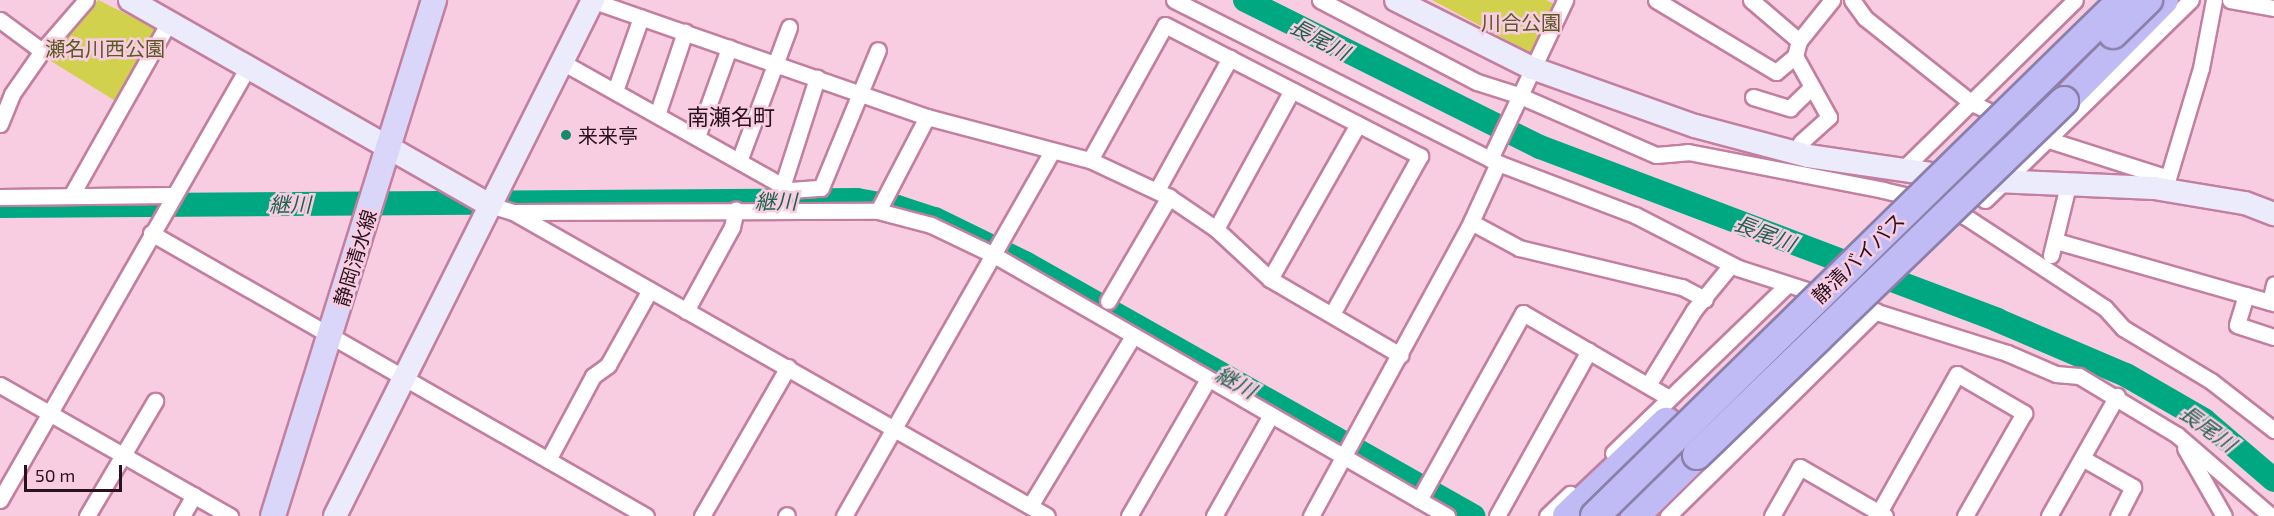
<!DOCTYPE html>
<meta charset="utf-8">
<style>
body{margin:0}
#map{position:relative;width:2274px;height:516px;overflow:hidden;background:#f9cde1;font-family:"Exo 2","Noto Sans JP",sans-serif}
div>[style]{position:absolute}
[style*='--x']{left:calc(var(--x)*1px);top:calc(var(--y)*1px);width:calc(var(--w)*1px);rotate:calc(var(--a)*1deg)}
.green>*{inset:0;background:#d2d14e}
.river>*{height:24px;margin:-12px;padding:0 12px;transform-origin:12px;border-radius:12px;background:#00a881}
.roads{filter:drop-shadow(2px 0 #c27fa0) drop-shadow(-2px 0 #c27fa0) drop-shadow(0 2px #c27fa0) drop-shadow(0 -2px #c27fa0)}
.street>*{height:15px;margin:-7.5px;padding:0 7.5px;transform-origin:7.5px;border-radius:7.5px;background:#fff}
.secondary>*{height:22px;margin:-11px;padding:0 11px;transform-origin:11px;border-radius:11px;background:#ecebfc}
.primary>*{height:24px;margin:-12px;padding:0 12px;transform-origin:12px;border-radius:12px;background:#dad6f9}
.highway>*{height:28px;margin:-14px;padding:0 14px;transform-origin:14px;border-radius:14px;background:#c1bbf5}
.bridges{filter:drop-shadow(2px 0 #8c80aa) drop-shadow(-2px 0 #8c80aa) drop-shadow(0 2px #8c80aa) drop-shadow(0 -2px #8c80aa)}
.highway-bridge>*{height:28px;margin:-14px;padding:0 14px;transform-origin:14px;border-radius:14px;background:#c1bbf5}
.dots>*{width:16px;height:16px;translate:-50% -50%;box-sizing:border-box;border:3px solid #f9cde1;border-radius:50%}
span{translate:-50% -50%;white-space:nowrap;text-align:center;line-height:1.15;-webkit-text-stroke:5px #f9cde1;paint-order:stroke}
.park-label{font-size:20px;color:#5a5a22}
.poi-label{font-size:20px;color:#2a111e}
.left{translate:0 -50%;text-align:left}
.street-label{font-size:20px;color:#2a111e}
.water-label{font-size:21px;color:#1d634e;font-style:italic}
.quarter-label{font-size:22px;color:#2a111e}
.scale{position:absolute;left:24px;top:465px;width:98px;height:27px;box-sizing:border-box;border:3px solid #2a111e;border-top:0;padding-left:8px;font-size:18px;line-height:21px;white-space:nowrap;color:#2a111e;-webkit-text-stroke:4px #f9cde1;paint-order:stroke}
</style>
<div id="map">
<div class="green">
<div style="clip-path:polygon(98px 0,159px 30px,117px 102px,46px 58px)"></div>
<div style="clip-path:polygon(1432px 0,1546px 0,1557px 5px,1533px 54px)"></div>
</div>
<div class="river">
<div style="--x:1245;--y:0;--w:330;--a:26.5"></div>
<div style="--x:1540;--y:147;--w:489;--a:20.7"></div>
<div style="--x:1997;--y:320;--w:140;--a:23.1"></div>
<div style="--x:2126;--y:375;--w:90;--a:30"></div>
<div style="--x:2204;--y:420;--w:92;--a:40.6"></div>
<div style="--x:0;--y:206;--w:857;--a:-0.4"></div>
<div style="--x:857;--y:200;--w:41;--a:9.9"></div>
<div style="--x:897;--y:207;--w:40;--a:18"></div>
<div style="--x:935;--y:219;--w:100;--a:26.1"></div>
<div style="--x:1025;--y:263;--w:515;--a:29.45"></div>
</div>
<div class="roads">
<div class="street">
<div style="--x:591;--y:0;--w:356;--a:19.2"></div>
<div style="--x:927;--y:117;--w:169;--a:14.8"></div>
<div style="--x:1090;--y:160;--w:87;--a:25.1"></div>
<div style="--x:1169;--y:197;--w:57;--a:34.2"></div>
<div style="--x:1216;--y:229;--w:74;--a:42.8"></div>
<div style="--x:1270;--y:279;--w:151;--a:30.3"></div>
<div style="--x:1174;--y:0;--w:363;--a:26.7"></div>
<div style="--x:1498;--y:163;--w:147;--a:20.8"></div>
<div style="--x:1635;--y:215;--w:116;--a:27.2"></div>
<div style="--x:1738;--y:268;--w:91;--a:17.8"></div>
<div style="--x:1320;--y:0;--w:177;--a:27.6"></div>
<div style="--x:1477;--y:82;--w:43;--a:17.6"></div>
<div style="--x:1518;--y:95;--w:150;--a:23.5"></div>
<div style="--x:1656;--y:155;--w:32;--a:-5"></div>
<div style="--x:1688;--y:152;--w:199;--a:11"></div>
<div style="--x:1883;--y:190;--w:47;--a:13.4"></div>
<div style="--x:1929;--y:201;--w:40;--a:23.4"></div>
<div style="--x:1966;--y:217;--w:166;--a:33.2"></div>
<div style="--x:2105;--y:308;--w:27;--a:48"></div>
<div style="--x:2123;--y:328;--w:103;--a:31.1"></div>
<div style="--x:2211;--y:381;--w:80;--a:37.9"></div>
<div style="--x:1656;--y:0;--w:140;--a:31"></div>
<div style="--x:1776;--y:72;--w:25;--a:-40"></div>
<div style="--x:1795;--y:56;--w:16;--a:-75"></div>
<div style="--x:1799;--y:41;--w:53;--a:-51.2"></div>
<div style="--x:1751;--y:0;--w:63;--a:40.5"></div>
<div style="--x:1852;--y:0;--w:22;--a:54"></div>
<div style="--x:1865;--y:18;--w:137;--a:38.5"></div>
<div style="--x:1972;--y:103;--w:85;--a:25.7"></div>
<div style="--x:2049;--y:140;--w:125;--a:17.7"></div>
<div style="--x:2168;--y:178;--w:12;--a:95"></div>
<div style="--x:2230;--y:0;--w:45;--a:10.3"></div>
<div style="--x:0;--y:20;--w:52;--a:36.4"></div>
<div style="--x:1795;--y:56;--w:70;--a:60.9"></div>
<div style="--x:1829;--y:117;--w:38;--a:138"></div>
<div style="--x:562;--y:62;--w:261;--a:29.3"></div>
<div style="--x:790;--y:190;--w:31;--a:-4"></div>
<div style="--x:821;--y:188;--w:149;--a:-67.6"></div>
<div style="--x:615;--y:91;--w:78;--a:-70.6"></div>
<div style="--x:1753;--y:97;--w:39;--a:17"></div>
<div style="--x:1790;--y:108;--w:30;--a:-44"></div>
<div style="--x:657;--y:115;--w:88;--a:-71.4"></div>
<div style="--x:0;--y:124;--w:32;--a:-68"></div>
<div style="--x:12;--y:94;--w:52;--a:-55.1"></div>
<div style="--x:42;--y:51;--w:67;--a:-49.2"></div>
<div style="--x:697;--y:137;--w:95;--a:-70.2"></div>
<div style="--x:1490;--y:159;--w:176;--a:-64.7"></div>
<div style="--x:1090;--y:160;--w:154;--a:-60.9"></div>
<div style="--x:1165;--y:25;--w:287;--a:27.2"></div>
<div style="--x:1420;--y:156;--w:181;--a:119.1"></div>
<div style="--x:739;--y:161;--w:143;--a:-69.5"></div>
<div style="--x:1900;--y:172;--w:245;--a:-44.5"></div>
<div style="--x:2168;--y:178;--w:115;--a:-73.3"></div>
<div style="--x:2201;--y:68;--w:69;--a:-79.2"></div>
<div style="--x:1157;--y:190;--w:151;--a:-61.1"></div>
<div style="--x:71;--y:196;--w:197;--a:-60.6"></div>
<div style="--x:0;--y:197;--w:173;--a:-0.7"></div>
<div style="--x:1985;--y:200;--w:287;--a:-44.2"></div>
<div style="--x:490;--y:205;--w:24;--a:17"></div>
<div style="--x:513;--y:212;--w:614;--a:29.65"></div>
<div style="--x:775;--y:209;--w:138;--a:-72.2"></div>
<div style="--x:878;--y:211;--w:106;--a:-62.5"></div>
<div style="--x:513;--y:212;--w:365;--a:-0.2"></div>
<div style="--x:878;--y:211;--w:55;--a:14.8"></div>
<div style="--x:931;--y:225;--w:70;--a:25.5"></div>
<div style="--x:994;--y:255;--w:523;--a:29.95"></div>
<div style="--x:1471;--y:222;--w:55;--a:28.4"></div>
<div style="--x:1519;--y:248;--w:168;--a:13.5"></div>
<div style="--x:1682;--y:287;--w:26;--a:28"></div>
<div style="--x:1216;--y:229;--w:158;--a:-61.3"></div>
<div style="--x:151;--y:233;--w:570;--a:29.76"></div>
<div style="--x:2056;--y:241;--w:227;--a:15.9"></div>
<div style="--x:2051;--y:255;--w:76;--a:-76.3"></div>
<div style="--x:1270;--y:279;--w:178;--a:-60.4"></div>
<div style="--x:2246;--y:295;--w:31;--a:107"></div>
<div style="--x:2237;--y:325;--w:39;--a:18"></div>
<div style="--x:1108;--y:301;--w:121;--a:-59.6"></div>
<div style="--x:2270;--y:302;--w:18;--a:-77"></div>
<div style="--x:1851;--y:304;--w:164;--a:17.4"></div>
<div style="--x:2007;--y:353;--w:53;--a:23.2"></div>
<div style="--x:2056;--y:374;--w:23;--a:5"></div>
<div style="--x:2079;--y:376;--w:114;--a:31"></div>
<div style="--x:2177;--y:435;--w:124;--a:40.8"></div>
<div style="--x:686;--y:311;--w:96;--a:-61.3"></div>
<div style="--x:732;--y:227;--w:18;--a:-77"></div>
<div style="--x:0;--y:385;--w:265;--a:29.7"></div>
<div style="--x:1648;--y:385;--w:88;--a:-58.5"></div>
<div style="--x:1694;--y:310;--w:58;--a:-50.6"></div>
<div style="--x:2185;--y:448;--w:78;--a:60.2"></div>
<div style="--x:1613;--y:453;--w:240;--a:-44"></div>
<div style="--x:2082;--y:458;--w:59;--a:29.6"></div>
<div style="--x:2133;--y:487;--w:33;--a:117"></div>
<div style="--x:548;--y:460;--w:95;--a:-61.8"></div>
<div style="--x:593;--y:376;--w:19;--a:-36"></div>
<div style="--x:608;--y:365;--w:86;--a:-60.8"></div>
<div style="--x:0;--y:500;--w:497;--a:-60.2"></div>
<div style="--x:1419;--y:500;--w:214;--a:-60.9"></div>
<div style="--x:1523;--y:313;--w:169;--a:30.2"></div>
<div style="--x:1030;--y:506;--w:199;--a:-58.8"></div>
<div style="--x:87;--y:516;--w:134;--a:-59.4"></div>
<div style="--x:182;--y:516;--w:24;--a:-60"></div>
<div style="--x:702;--y:516;--w:172;--a:-60"></div>
<div style="--x:786;--y:516;--w:1;--a:-45"></div>
<div style="--x:844;--y:516;--w:419;--a:-60.3"></div>
<div style="--x:1129;--y:516;--w:158;--a:-60"></div>
<div style="--x:1214;--y:516;--w:116;--a:-60.6"></div>
<div style="--x:1311;--y:516;--w:335;--a:-61.4"></div>
<div style="--x:1471;--y:222;--w:65;--a:-65.4"></div>
<div style="--x:1497;--y:516;--w:189;--a:-60.9"></div>
<div style="--x:1547;--y:516;--w:32;--a:-44"></div>
<div style="--x:1668;--y:516;--w:292;--a:-44.6"></div>
<div style="--x:1772;--y:516;--w:56;--a:-60.3"></div>
<div style="--x:1800;--y:467;--w:98;--a:30"></div>
<div style="--x:1877;--y:516;--w:163;--a:-60.6"></div>
<div style="--x:1957;--y:374;--w:78;--a:30.2"></div>
<div style="--x:2024;--y:413;--w:119;--a:119.8"></div>
<div style="--x:2049;--y:516;--w:138;--a:-60.5"></div>
</div>
<div class="secondary">
<div style="--x:130;--y:0;--w:414;--a:29.7"></div>
<div style="--x:1396;--y:0;--w:152;--a:26.6"></div>
<div style="--x:1532;--y:68;--w:173;--a:19.6"></div>
<div style="--x:1695;--y:126;--w:117;--a:14.9"></div>
<div style="--x:1808;--y:156;--w:167;--a:8.3"></div>
<div style="--x:1973;--y:180;--w:181;--a:2.5"></div>
<div style="--x:2154;--y:188;--w:92;--a:9.4"></div>
<div style="--x:2245;--y:203;--w:31;--a:21"></div>
<div style="--x:335;--y:516;--w:577;--a:-63.43"></div>
</div>
<div class="primary">
<div style="--x:273;--y:516;--w:541;--a:-72.67"></div>
</div>
<div class="highway">
<div style="--x:2064;--y:101;--w:142;--a:-45.3"></div>
<div style="--x:1567;--y:516;--w:137;--a:-43.5"></div>
<div style="--x:1635;--y:516;--w:87;--a:-44.5"></div>
</div>
</div>
<div class="bridges">
<div class="highway-bridge">
<div style="--x:2113;--y:34;--w:49;--a:-44.2"></div>
<div style="--x:1697;--y:455;--w:510;--a:-43.97"></div>
<div style="--x:1595;--y:516;--w:738;--a:-44.4"></div>
</div>
</div>
<div class="dots">
<div style="left:566px;top:135px;background:#168a6b"></div>
</div>
<div class="park-label">
<span style="left:1521px;top:22px">川合公園</span>
<span style="left:105px;top:48px">瀬名川西公園</span>
</div>
<div class="poi-label">
<span class="left" style="left:578px;top:135px">来来亭</span>
</div>
<div class="street-label">
<span style="left:355px;top:258px;rotate:-73deg">静岡清水線</span>
<span style="left:1858px;top:258px;rotate:-44deg">静清バイパス</span>
</div>
<div class="water-label">
<span style="left:1320px;top:39px;rotate:28deg">長尾川</span>
<span style="left:776px;top:201px">継川</span>
<span style="left:290px;top:204px">継川</span>
<span style="left:1765px;top:233px;rotate:21deg">長尾川</span>
<span style="left:1236px;top:382px;rotate:29deg">継川</span>
<span style="left:2208px;top:428px;rotate:36deg">長尾川</span>
</div>
<div class="quarter-label">
<span style="left:731px;top:117px">南瀬名町</span>
</div>
<div class="scale">50 m</div>
</div>
